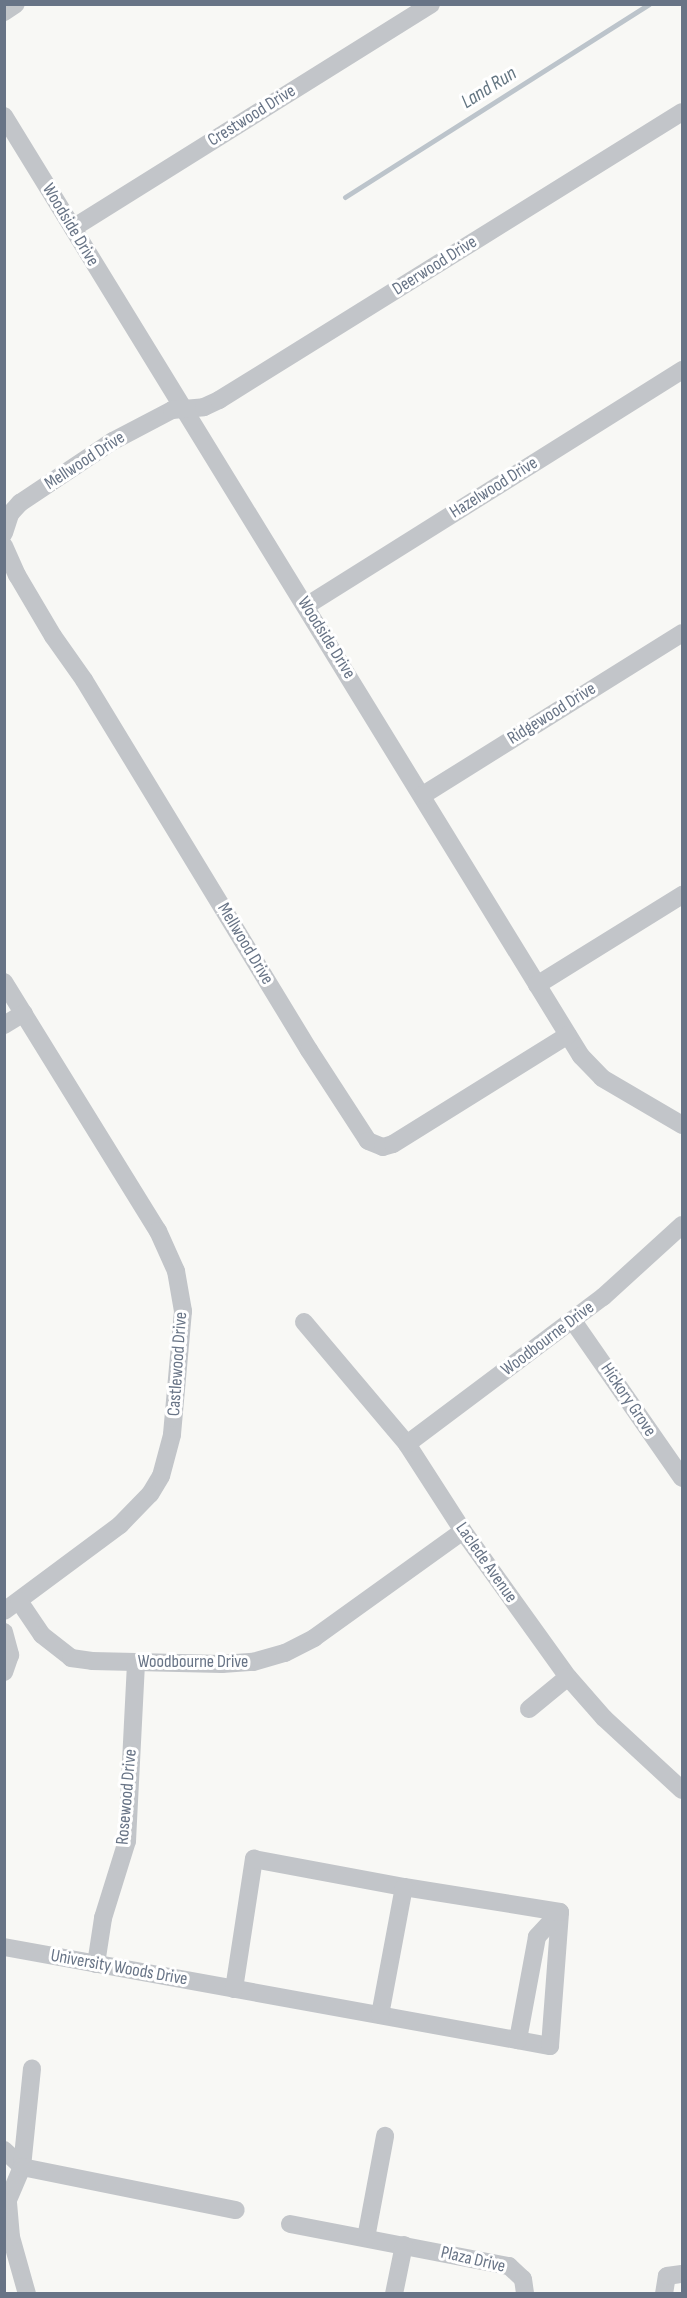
<!DOCTYPE html>
<style>
body{margin:0}
#map{position:relative;width:687px;height:2298px;overflow:hidden;background:#f8f8f5;font-family:"Sofia Sans Condensed",sans-serif}
div>[style]{position:absolute}
[style*='--x']{left:calc(var(--x)*1px);top:calc(var(--y)*1px);width:calc(var(--w)*1px);rotate:calc(var(--a)*1deg)}
.stream>*{height:5px;margin:-2.5px;padding:0 2.5px;transform-origin:2.5px;border-radius:2.5px;background:#bcc4cb}
.minor>*{height:18px;margin:-9px;padding:0 9px;transform-origin:9px;border-radius:9px;background:#c2c5c9}
span{translate:-50% -50%;white-space:nowrap;text-align:center;line-height:1.15;-webkit-text-stroke:6px #fff;paint-order:stroke}
.street-label{font-size:18px;color:#687486}
.water-label{font-size:20px;color:#637581;font-style:italic}
.frame{position:absolute;inset:0;border:6px solid #687486;pointer-events:none}
</style>
<div id="map">
<div class="stream">
<div style="--x:345;--y:197;--w:360;--a:-32.4"></div>
</div>
<div class="minor">
<div style="--x:4;--y:12;--w:14;--a:-34"></div>
<div style="--x:4;--y:116;--w:1103;--a:58.46"></div>
<div style="--x:581;--y:1056;--w:30;--a:46"></div>
<div style="--x:602;--y:1078;--w:93;--a:30.4"></div>
<div style="--x:73;--y:228;--w:422;--a:-32"></div>
<div style="--x:4;--y:533;--w:20;--a:-72"></div>
<div style="--x:10;--y:514;--w:15;--a:-48"></div>
<div style="--x:20;--y:503;--w:112;--a:-33.7"></div>
<div style="--x:113;--y:441;--w:67;--a:-27.7"></div>
<div style="--x:172;--y:410;--w:32;--a:-5"></div>
<div style="--x:204;--y:407;--w:17;--a:-25"></div>
<div style="--x:219;--y:400;--w:545;--a:-31.88"></div>
<div style="--x:4;--y:546;--w:32;--a:66"></div>
<div style="--x:17;--y:575;--w:71;--a:59.5"></div>
<div style="--x:53;--y:636;--w:54;--a:54.8"></div>
<div style="--x:84;--y:680;--w:433;--a:58.7"></div>
<div style="--x:309;--y:1050;--w:108;--a:57"></div>
<div style="--x:368;--y:1141;--w:16;--a:22"></div>
<div style="--x:383;--y:1147;--w:10;--a:-17"></div>
<div style="--x:393;--y:1144;--w:206;--a:-31.9"></div>
<div style="--x:306;--y:606;--w:444;--a:-32.1"></div>
<div style="--x:423;--y:795;--w:305;--a:-32"></div>
<div style="--x:4;--y:982;--w:293;--a:58.3"></div>
<div style="--x:158;--y:1231;--w:44;--a:65.8"></div>
<div style="--x:176;--y:1271;--w:41;--a:80.1"></div>
<div style="--x:183;--y:1311;--w:124;--a:95.1"></div>
<div style="--x:172;--y:1435;--w:42;--a:105"></div>
<div style="--x:161;--y:1476;--w:21;--a:121"></div>
<div style="--x:150;--y:1494;--w:43;--a:134.1"></div>
<div style="--x:120;--y:1525;--w:144;--a:143.4"></div>
<div style="--x:537;--y:985;--w:171;--a:-31.8"></div>
<div style="--x:4;--y:1025;--w:23;--a:-31"></div>
<div style="--x:573;--y:1321;--w:191;--a:55.2"></div>
<div style="--x:304;--y:1322;--w:160;--a:49.8"></div>
<div style="--x:407;--y:1444;--w:103;--a:57.2"></div>
<div style="--x:463;--y:1531;--w:180;--a:54.3"></div>
<div style="--x:568;--y:1677;--w:55;--a:48.7"></div>
<div style="--x:604;--y:1718;--w:106;--a:42.7"></div>
<div style="--x:407;--y:1444;--w:245;--a:-36.9"></div>
<div style="--x:603;--y:1297;--w:107;--a:-42.3"></div>
<div style="--x:19;--y:1601;--w:41;--a:55.9"></div>
<div style="--x:42;--y:1635;--w:37;--a:38"></div>
<div style="--x:71;--y:1658;--w:21;--a:8"></div>
<div style="--x:92;--y:1661;--w:130;--a:1.3"></div>
<div style="--x:222;--y:1664;--w:31;--a:-4"></div>
<div style="--x:253;--y:1662;--w:33;--a:-16"></div>
<div style="--x:285;--y:1653;--w:33;--a:-27"></div>
<div style="--x:314;--y:1638;--w:183;--a:-35.7"></div>
<div style="--x:4;--y:1632;--w:24;--a:75"></div>
<div style="--x:10;--y:1655;--w:18;--a:109"></div>
<div style="--x:529;--y:1709;--w:50;--a:-39.4"></div>
<div style="--x:4;--y:1947;--w:555;--a:10.28"></div>
<div style="--x:550;--y:2046;--w:134;--a:-85.7"></div>
<div style="--x:560;--y:1912;--w:34;--a:133"></div>
<div style="--x:537;--y:1937;--w:105;--a:100.5"></div>
<div style="--x:96;--y:1964;--w:47;--a:-81.3"></div>
<div style="--x:103;--y:1918;--w:81;--a:-72.7"></div>
<div style="--x:127;--y:1841;--w:179;--a:-87.1"></div>
<div style="--x:234;--y:1989;--w:132;--a:-81.3"></div>
<div style="--x:254;--y:1859;--w:153;--a:10.6"></div>
<div style="--x:404;--y:1887;--w:158;--a:9.1"></div>
<div style="--x:380;--y:2015;--w:130;--a:-79.4"></div>
<div style="--x:4;--y:2150;--w:25;--a:43"></div>
<div style="--x:22;--y:2167;--w:99;--a:-84.2"></div>
<div style="--x:290;--y:2224;--w:223;--a:10.9"></div>
<div style="--x:509;--y:2266;--w:19;--a:43"></div>
<div style="--x:523;--y:2279;--w:15;--a:82"></div>
<div style="--x:366;--y:2238;--w:104;--a:-79.4"></div>
<div style="--x:27;--y:2294;--w:59;--a:-105.7"></div>
<div style="--x:11;--y:2237;--w:37;--a:-95"></div>
<div style="--x:8;--y:2200;--w:36;--a:-67"></div>
<div style="--x:22;--y:2167;--w:218;--a:11.4"></div>
<div style="--x:394;--y:2294;--w:50;--a:-78.5"></div>
<div style="--x:664;--y:2294;--w:18;--a:-81"></div>
<div style="--x:667;--y:2276;--w:15;--a:-8"></div>
</div>
<div class="street-label">
<span style="left:252px;top:116px;rotate:-32deg">Crestwood Drive</span>
<span style="left:70px;top:225px;rotate:59deg">Woodside Drive</span>
<span style="left:435px;top:266px;rotate:-32deg">Deerwood Drive</span>
<span style="left:85px;top:461px;rotate:-33deg">Mellwood Drive</span>
<span style="left:494px;top:488px;rotate:-32deg">Hazelwood Drive</span>
<span style="left:326px;top:638px;rotate:58deg">Woodside Drive</span>
<span style="left:552px;top:714px;rotate:-32deg">Ridgewood Drive</span>
<span style="left:245px;top:944px;rotate:59deg">Mellwood Drive</span>
<span style="left:548px;top:1339px;rotate:-37deg">Woodbourne Drive</span>
<span style="left:178px;top:1364px;rotate:-86deg">Castlewood Drive</span>
<span style="left:628px;top:1400px;rotate:56deg">Hickory Grove</span>
<span style="left:486px;top:1563px;rotate:55deg">Laclede Avenue</span>
<span style="left:193px;top:1662px">Woodbourne Drive</span>
<span style="left:127px;top:1797px;rotate:-85deg">Rosewood Drive</span>
<span style="left:119px;top:1968px;rotate:10deg">University Woods Drive</span>
<span style="left:473px;top:2260px;rotate:13deg">Plaza Drive</span>
</div>
<div class="water-label">
<span style="left:489px;top:88px;rotate:-32deg">Land Run</span>
</div>
<div class="frame"></div>
</div>
